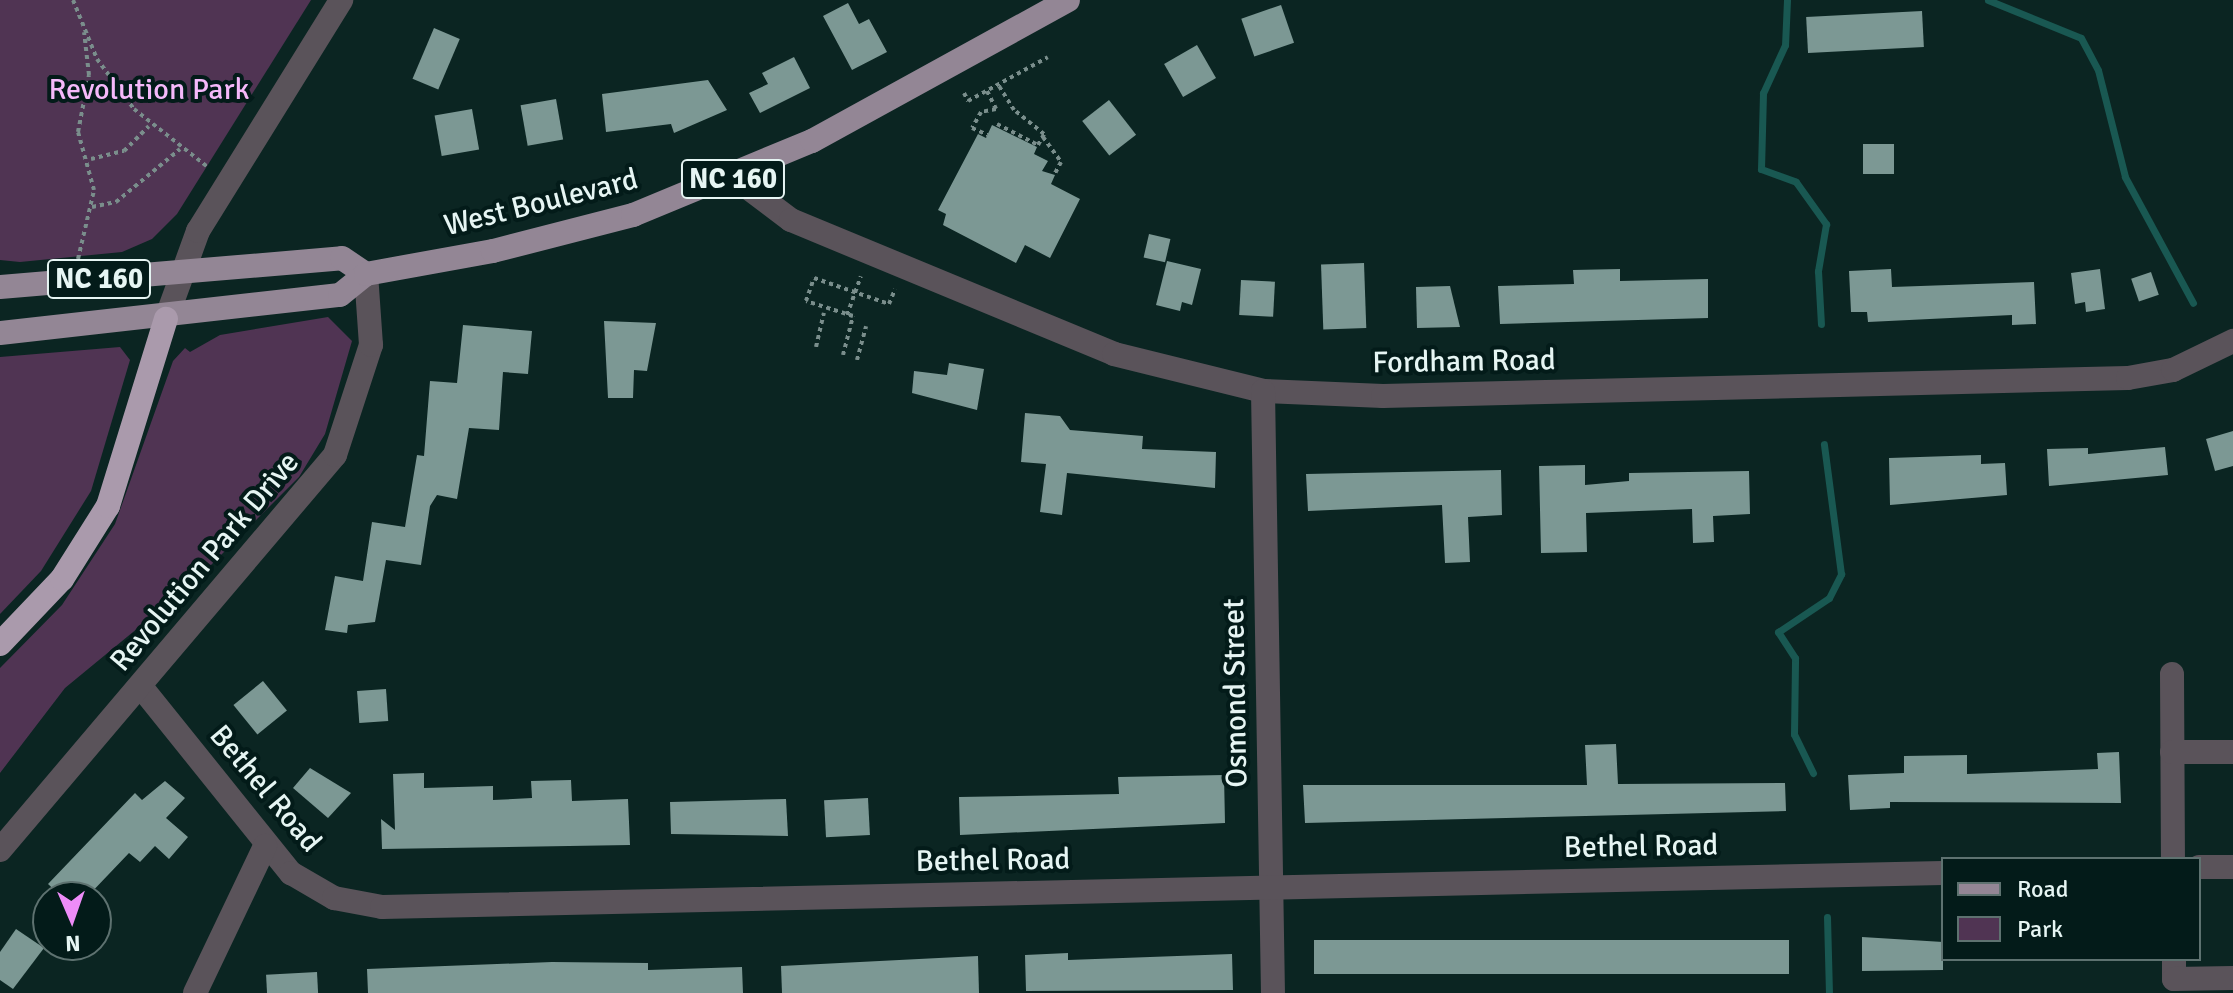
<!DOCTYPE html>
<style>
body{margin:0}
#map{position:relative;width:2233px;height:993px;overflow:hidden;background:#0b2522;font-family:Signika,sans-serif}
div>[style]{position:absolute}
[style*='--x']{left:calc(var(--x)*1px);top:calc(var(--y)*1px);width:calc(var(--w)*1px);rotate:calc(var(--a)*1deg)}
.green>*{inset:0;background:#503453}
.stream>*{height:7px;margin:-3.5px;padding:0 3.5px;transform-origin:3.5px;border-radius:3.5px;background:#195852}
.building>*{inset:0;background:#7c9894;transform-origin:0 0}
.path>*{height:4px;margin-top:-2px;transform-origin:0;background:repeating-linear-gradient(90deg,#7a8e8c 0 4px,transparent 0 8px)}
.minor>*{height:24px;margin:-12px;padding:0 12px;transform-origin:12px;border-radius:12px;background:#5a535a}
.major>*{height:24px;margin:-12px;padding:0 12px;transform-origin:12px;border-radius:12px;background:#938695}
.highway>*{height:24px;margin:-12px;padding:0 12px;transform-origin:12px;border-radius:12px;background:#aa9aac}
span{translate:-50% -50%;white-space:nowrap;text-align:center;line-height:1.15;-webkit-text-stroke:8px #031b19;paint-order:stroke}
.shield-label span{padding:2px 6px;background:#031b19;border:2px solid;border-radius:6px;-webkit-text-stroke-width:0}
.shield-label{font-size:28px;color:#e6f5f3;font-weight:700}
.park-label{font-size:30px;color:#f5b9fa}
.street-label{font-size:30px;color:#e6f5f3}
.legend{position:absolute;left:1941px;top:857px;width:260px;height:104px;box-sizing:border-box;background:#031b19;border:2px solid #5e7270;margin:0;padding:10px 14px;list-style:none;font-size:24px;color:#e6f5f3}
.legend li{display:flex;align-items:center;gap:16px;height:40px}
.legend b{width:40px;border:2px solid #5e7270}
.north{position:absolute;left:32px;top:881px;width:80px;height:80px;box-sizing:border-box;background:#031b19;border:2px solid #5e7270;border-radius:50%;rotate:178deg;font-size:22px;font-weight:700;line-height:32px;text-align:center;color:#e6f5f3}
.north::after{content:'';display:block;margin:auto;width:28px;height:36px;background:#ee8cf8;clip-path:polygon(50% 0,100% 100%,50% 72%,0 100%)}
</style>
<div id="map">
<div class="green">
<div style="clip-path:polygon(0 0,311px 0,177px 214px,152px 239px,122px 252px,20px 262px,0 260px)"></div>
<div style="clip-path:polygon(328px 317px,352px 341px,325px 434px,299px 477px,195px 581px,65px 688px,0 773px,0 668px,62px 605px,115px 524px,173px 361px,185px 348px,190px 352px,220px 335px)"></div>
<div style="clip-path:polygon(120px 347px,130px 360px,91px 491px,41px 571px,0 614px,0 357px)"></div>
</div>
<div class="stream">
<div style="--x:1787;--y:0;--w:45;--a:92.5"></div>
<div style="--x:1785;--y:45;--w:53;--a:114.6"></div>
<div style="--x:1763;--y:93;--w:76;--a:91.5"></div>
<div style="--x:1761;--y:169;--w:37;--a:20"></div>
<div style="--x:1796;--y:182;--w:52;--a:54.5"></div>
<div style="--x:1826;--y:224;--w:48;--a:99.7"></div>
<div style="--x:1818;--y:271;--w:53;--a:86.8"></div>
<div style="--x:1988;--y:0;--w:100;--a:22.2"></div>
<div style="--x:2081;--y:38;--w:36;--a:62"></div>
<div style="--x:2098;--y:70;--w:110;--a:75.8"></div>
<div style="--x:2125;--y:177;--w:143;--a:61.6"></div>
<div style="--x:1813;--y:773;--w:43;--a:-116"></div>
<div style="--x:1794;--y:734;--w:76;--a:-89.2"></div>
<div style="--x:1795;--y:658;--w:31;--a:-123"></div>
<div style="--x:1778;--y:632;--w:61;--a:-33.7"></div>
<div style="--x:1829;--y:598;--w:27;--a:-63"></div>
<div style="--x:1841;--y:574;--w:131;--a:-97.5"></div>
<div style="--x:1827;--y:917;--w:76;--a:88.5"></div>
</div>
<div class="building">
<div style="clip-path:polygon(848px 3px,859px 24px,869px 19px,887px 52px,852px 70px,823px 16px)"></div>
<div style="left:1281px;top:5px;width:40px;height:42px;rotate:71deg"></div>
<div style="left:1922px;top:11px;width:36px;height:116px;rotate:87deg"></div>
<div style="left:434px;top:28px;width:28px;height:55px;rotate:23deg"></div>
<div style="left:1197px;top:45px;width:38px;height:38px;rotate:60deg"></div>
<div style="clip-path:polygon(794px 57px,810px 88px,760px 113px,749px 93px,768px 84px,762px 73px)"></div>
<div style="clip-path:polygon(708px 80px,727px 110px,674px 133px,671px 124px,606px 132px,602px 94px)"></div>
<div style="left:556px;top:99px;width:41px;height:36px;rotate:80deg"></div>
<div style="left:1109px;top:100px;width:44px;height:34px;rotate:52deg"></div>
<div style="left:472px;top:109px;width:41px;height:38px;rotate:80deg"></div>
<div style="clip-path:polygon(992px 125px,1037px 147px,1034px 154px,1048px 161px,1042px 171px,1055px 175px,1051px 184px,1080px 199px,1050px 258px,1025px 245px,1016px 263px,943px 225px,946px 214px,938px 210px,978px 134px,986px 138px)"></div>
<div style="left:1863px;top:144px;width:31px;height:30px"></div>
<div style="left:1149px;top:234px;width:22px;height:24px;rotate:13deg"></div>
<div style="clip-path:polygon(1167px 261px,1201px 269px,1192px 305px,1182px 302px,1180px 311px,1156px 305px)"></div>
<div style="left:1364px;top:263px;width:65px;height:43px;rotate:88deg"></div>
<div style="clip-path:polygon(1620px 269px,1620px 281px,1708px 279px,1708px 318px,1500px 324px,1498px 286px,1574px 284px,1573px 270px)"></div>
<div style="clip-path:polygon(1891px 269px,1892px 287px,2034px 282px,2036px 324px,2012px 325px,2012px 315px,1868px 322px,1867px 312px,1851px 312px,1849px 271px)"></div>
<div style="clip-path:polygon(2100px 269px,2105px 309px,2086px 312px,2085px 302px,2075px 304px,2071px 273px)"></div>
<div style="left:2151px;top:272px;width:24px;height:21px;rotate:71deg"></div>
<div style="left:1241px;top:280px;width:34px;height:35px;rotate:3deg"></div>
<div style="clip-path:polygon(1450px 286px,1460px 327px,1417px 328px,1416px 287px)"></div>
<div style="clip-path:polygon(604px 321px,656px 323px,647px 371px,634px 370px,633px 398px,608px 398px)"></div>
<div style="clip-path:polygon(463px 325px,532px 331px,528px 374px,503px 372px,499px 430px,469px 428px,457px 499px,437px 495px,430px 506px,421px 565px,386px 560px,375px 622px,348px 625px,347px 633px,325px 630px,335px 576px,363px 581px,372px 522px,405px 527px,417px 455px,424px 456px,430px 381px,457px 383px)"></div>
<div style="clip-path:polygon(949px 363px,984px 369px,977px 410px,912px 393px,914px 371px,947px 375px)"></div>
<div style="clip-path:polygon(1025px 413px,1060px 416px,1070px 430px,1143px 436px,1142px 449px,1216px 452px,1215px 488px,1067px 473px,1062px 515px,1040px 512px,1046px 464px,1021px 462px)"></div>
<div style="clip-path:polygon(2233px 431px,2233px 466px,2215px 471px,2206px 439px)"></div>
<div style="clip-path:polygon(2165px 447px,2168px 475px,2049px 486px,2047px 449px,2088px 448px,2088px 454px)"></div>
<div style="clip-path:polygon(1981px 455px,1981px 464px,2005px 463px,2007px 495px,1890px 505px,1889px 458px)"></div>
<div style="clip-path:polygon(1585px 465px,1585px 485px,1629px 481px,1629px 473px,1749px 471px,1750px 514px,1713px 516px,1714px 542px,1693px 543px,1692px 509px,1586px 513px,1587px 552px,1541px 553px,1539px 466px)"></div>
<div style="clip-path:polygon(1501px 470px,1502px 515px,1468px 517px,1470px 562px,1445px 563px,1442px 505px,1308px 511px,1306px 474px)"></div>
<div style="left:263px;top:681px;width:38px;height:38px;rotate:51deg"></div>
<div style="left:386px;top:689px;width:32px;height:29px;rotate:86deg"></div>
<div style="clip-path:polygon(1616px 744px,1618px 784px,1785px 783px,1786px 811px,1305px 823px,1303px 785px,1587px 785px,1585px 745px)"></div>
<div style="clip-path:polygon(2119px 752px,2121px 803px,1890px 802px,1890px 808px,1850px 810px,1848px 775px,1904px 773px,1904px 756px,1967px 755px,1967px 774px,2098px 769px,2097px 753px)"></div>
<div style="clip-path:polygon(310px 768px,351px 793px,328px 818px,293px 788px)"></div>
<div style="clip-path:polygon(424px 773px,424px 788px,493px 786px,493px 800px,532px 798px,531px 781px,571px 780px,572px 801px,628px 799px,630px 845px,382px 849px,381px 819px,395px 830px,393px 774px)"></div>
<div style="clip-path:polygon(1224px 775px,1225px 823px,960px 835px,959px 797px,1119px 794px,1118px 777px)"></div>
<div style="clip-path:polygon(165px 781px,185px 798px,166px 818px,188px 837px,169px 859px,155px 846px,140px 862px,129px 853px,87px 897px,62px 897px,48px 884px,135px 793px,142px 800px)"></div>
<div style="left:868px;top:798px;width:37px;height:44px;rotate:87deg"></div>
<div style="clip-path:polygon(786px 799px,788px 836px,671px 834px,670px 802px)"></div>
<div style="clip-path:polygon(16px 929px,44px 948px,13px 989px,0 980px,0 952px)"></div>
<div style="clip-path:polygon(1862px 937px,1943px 942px,1943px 970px,1862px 971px)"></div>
<div style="left:1789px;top:940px;width:34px;height:475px;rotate:90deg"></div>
<div style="clip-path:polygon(1068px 953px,1068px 960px,1232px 954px,1233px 990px,1026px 991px,1025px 955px)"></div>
<div style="clip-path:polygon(978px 956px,979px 993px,782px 993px,781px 966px)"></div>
<div style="clip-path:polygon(552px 962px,648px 963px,648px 970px,742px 967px,743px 993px,368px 993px,367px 969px)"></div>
<div style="left:317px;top:972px;width:21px;height:51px;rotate:87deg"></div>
</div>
<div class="path">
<div style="--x:73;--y:0;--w:64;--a:67.9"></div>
<div style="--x:97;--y:59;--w:62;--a:53.5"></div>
<div style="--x:134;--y:109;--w:95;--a:38.2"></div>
<div style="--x:987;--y:91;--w:20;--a:63"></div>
<div style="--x:996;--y:109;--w:15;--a:169"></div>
<div style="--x:981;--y:112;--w:18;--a:119"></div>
<div style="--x:972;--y:128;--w:17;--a:24"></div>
<div style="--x:964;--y:93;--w:9;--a:63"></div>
<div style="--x:968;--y:101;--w:91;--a:-28.8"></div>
<div style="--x:997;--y:124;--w:46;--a:27.1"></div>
<div style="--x:1038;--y:145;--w:13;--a:-61"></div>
<div style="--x:1044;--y:134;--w:38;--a:-141"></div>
<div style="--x:1014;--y:110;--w:31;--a:-122"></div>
<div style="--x:1043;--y:137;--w:31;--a:54"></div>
<div style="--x:1061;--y:162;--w:15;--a:118"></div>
<div style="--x:91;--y:159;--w:34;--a:-14"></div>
<div style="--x:124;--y:151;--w:35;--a:-45"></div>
<div style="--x:92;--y:207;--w:25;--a:-12"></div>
<div style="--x:116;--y:202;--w:83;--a:-39.6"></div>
<div style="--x:78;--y:259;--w:71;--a:-76.9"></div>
<div style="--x:94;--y:190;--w:60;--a:-105.4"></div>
<div style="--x:78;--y:132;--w:58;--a:-79.1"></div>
<div style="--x:89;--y:75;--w:43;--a:-96.6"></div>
<div style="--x:847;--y:315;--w:41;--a:-70.3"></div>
<div style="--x:816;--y:347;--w:35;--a:-77"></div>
<div style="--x:843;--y:355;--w:40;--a:-75.6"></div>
<div style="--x:853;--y:316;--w:49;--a:-162.3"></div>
<div style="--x:806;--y:301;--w:24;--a:-71"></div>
<div style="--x:814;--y:278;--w:79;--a:19.1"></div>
<div style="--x:889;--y:304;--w:16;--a:-68"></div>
<div style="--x:857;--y:360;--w:35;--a:-75"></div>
</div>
<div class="minor">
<div style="--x:735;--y:178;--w:70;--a:36.9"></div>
<div style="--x:791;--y:220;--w:350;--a:22.5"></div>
<div style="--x:1114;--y:354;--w:154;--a:13.9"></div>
<div style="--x:1263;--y:391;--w:120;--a:2.4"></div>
<div style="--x:1383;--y:396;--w:745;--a:-1.38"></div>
<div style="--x:2128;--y:378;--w:46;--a:-10.1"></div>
<div style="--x:2173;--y:370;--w:67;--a:-25.8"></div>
<div style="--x:166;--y:319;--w:94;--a:-70"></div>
<div style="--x:198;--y:231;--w:272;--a:-58.2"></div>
<div style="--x:1263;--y:391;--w:602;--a:89.05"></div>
<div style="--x:2172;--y:674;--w:185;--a:89.7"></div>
<div style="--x:142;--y:688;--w:238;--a:51.2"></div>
<div style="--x:291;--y:873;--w:50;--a:30.2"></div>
<div style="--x:334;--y:898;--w:49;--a:10.6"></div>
<div style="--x:382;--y:907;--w:1561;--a:-1.25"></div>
<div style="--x:2172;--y:752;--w:61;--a:0"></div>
<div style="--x:0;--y:850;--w:518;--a:-49.7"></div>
<div style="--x:335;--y:455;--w:116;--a:-71.9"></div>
<div style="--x:371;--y:345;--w:71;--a:-94"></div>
<div style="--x:2199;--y:867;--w:34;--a:0"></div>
<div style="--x:2174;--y:959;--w:20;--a:90"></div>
<div style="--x:2174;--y:979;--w:59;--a:-1"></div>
<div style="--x:195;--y:993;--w:163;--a:-64.5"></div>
</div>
<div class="major">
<div style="--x:0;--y:287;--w:343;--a:-4.8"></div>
<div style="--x:342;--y:258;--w:29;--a:34"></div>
<div style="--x:0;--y:333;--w:342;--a:-6.4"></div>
<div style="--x:340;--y:295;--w:33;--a:-39"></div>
<div style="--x:366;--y:274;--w:129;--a:-10.3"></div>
<div style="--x:493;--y:251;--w:145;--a:-14.4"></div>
<div style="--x:633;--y:215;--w:194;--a:-22.5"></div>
<div style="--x:812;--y:141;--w:292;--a:-28.8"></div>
</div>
<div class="highway">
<div style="--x:0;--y:644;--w:90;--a:-46.4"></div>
<div style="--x:62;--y:579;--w:86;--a:-57.8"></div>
<div style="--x:108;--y:506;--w:196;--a:-72.8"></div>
</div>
<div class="shield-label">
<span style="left:733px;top:179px">NC 160</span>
<span style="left:99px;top:279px">NC 160</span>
</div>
<div class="park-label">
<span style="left:149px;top:90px">Revolution Park</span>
</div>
<div class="street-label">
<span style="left:541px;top:203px;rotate:-14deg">West Boulevard</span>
<span style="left:1464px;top:362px;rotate:-1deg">Fordham Road</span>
<span style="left:205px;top:562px;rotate:-50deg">Revolution Park Drive</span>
<span style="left:1236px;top:693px;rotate:-91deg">Osmond Street</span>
<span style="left:265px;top:789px;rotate:50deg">Bethel Road</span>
<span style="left:1641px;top:847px;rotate:-1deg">Bethel Road</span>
<span style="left:993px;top:861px;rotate:-1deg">Bethel Road</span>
</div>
<ul class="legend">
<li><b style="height:10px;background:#938695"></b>Road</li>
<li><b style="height:22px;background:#503453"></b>Park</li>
</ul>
<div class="north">N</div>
</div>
